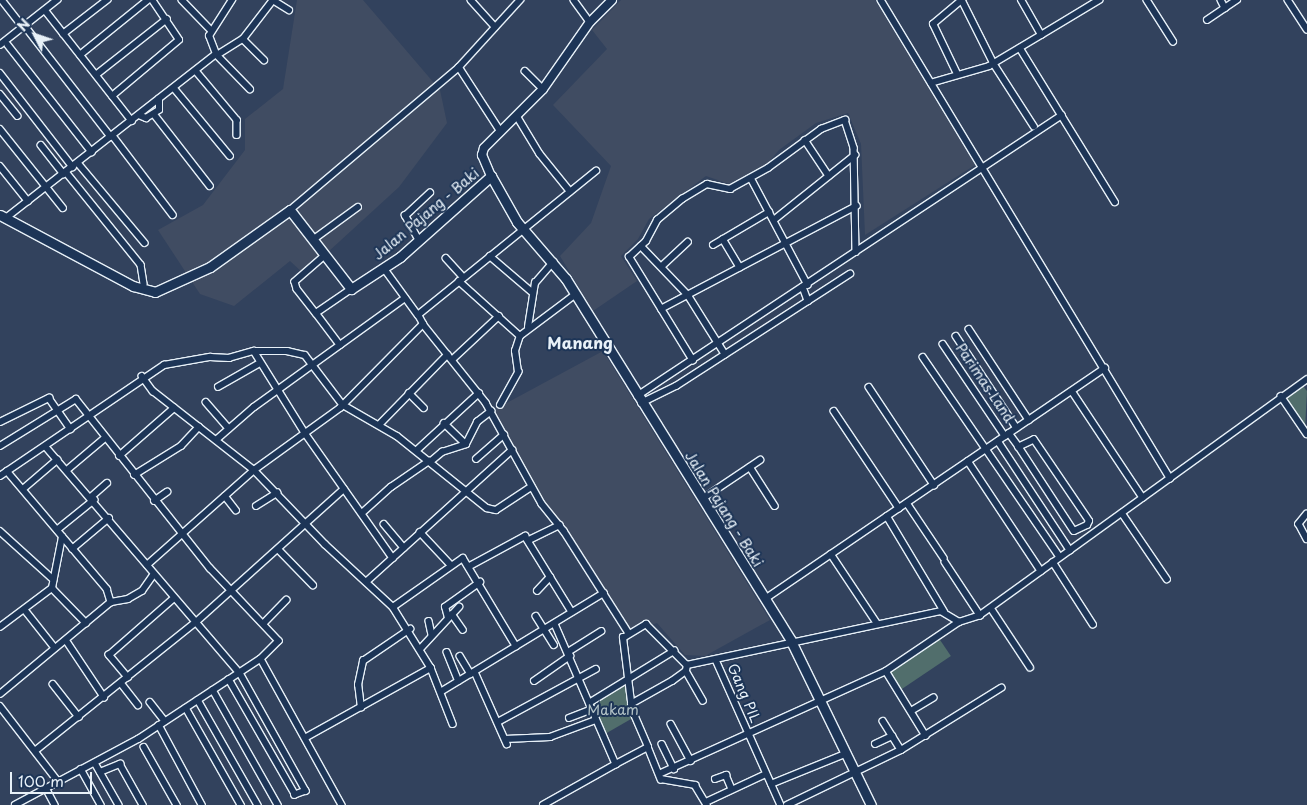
<!DOCTYPE html>
<style>
body{margin:0}
#map{position:relative;width:1307px;height:805px;overflow:hidden;background:#32425d;font-family:"Playpen Sans",sans-serif}
div>[style]{position:absolute}
[style*='--x']{left:calc(var(--x)*1px);top:calc(var(--y)*1px);width:calc(var(--w)*1px);rotate:calc(var(--a)*1deg)}
.built>*{inset:0;background:#404c62}
.green>*{inset:0;background:#516e6c;transform-origin:0 0}
.roads{filter:drop-shadow(1px 0 #e8f1f8) drop-shadow(-1px 0 #e8f1f8) drop-shadow(0 1px #e8f1f8) drop-shadow(0 -1px #e8f1f8)}
.minor>*{height:5.5px;margin:-2.75px;padding:0 2.75px;transform-origin:2.75px;border-radius:2.75px;background:#1d3557}
.tertiary>*{height:8px;margin:-4px;padding:0 4px;transform-origin:4px;border-radius:4px;background:#1d3557}
.secondary>*{height:9px;margin:-4.5px;padding:0 4.5px;transform-origin:4.5px;border-radius:4.5px;background:#1d3557}
span{translate:-50% -50%;white-space:nowrap;text-align:center;line-height:1.15;-webkit-text-stroke:4px #1d3557;paint-order:stroke}
.street-label{font-size:14px;color:#e8f1f8}
.park-label{font-size:14px;color:#b3c3c7}
.quarter-label{font-size:16px;color:#e8f1f8;font-weight:700}
.north{position:absolute;left:10px;top:10px;width:50px;height:50px;-webkit-text-stroke:4px #1d3557;paint-order:stroke;rotate:311deg;font-size:14px;font-weight:700;line-height:20px;text-align:center;color:#e8f1f8}
.north::after{content:'';display:block;margin:auto;width:18px;height:22px;background:#e8f1f8;clip-path:polygon(50% 0,100% 100%,50% 72%,0 100%)}
.scale{position:absolute;left:10px;top:772px;width:82px;height:22px;box-sizing:border-box;border:2px solid #e8f1f8;border-top:0;padding-left:6px;font-size:15px;line-height:18px;white-space:nowrap;color:#e8f1f8;-webkit-text-stroke:4px #1d3557;paint-order:stroke}
</style>
<div id="map">
<div class="built">
<div style="clip-path:polygon(297px 0,363px 0,440px 90px,447px 123px,399px 187px,304px 274px,290px 261px,234px 306px,200px 294px,158px 230px,203px 205px,245px 150px,245px 119px,283px 89px)"></div>
<div style="clip-path:polygon(621px 0,875px 0,975px 165px,865px 235px,861px 144px,848px 113px,816px 123px,779px 150px,768px 163px,729px 184px,706px 176px,649px 219px,638px 239px,621px 256px,637px 281px,593px 311px,560px 256px,591px 223px,611px 166px,553px 105px,607px 49px,592px 30px)"></div>
<div style="clip-path:polygon(603px 351px,770px 620px,705px 656px,685px 655px,657px 623px,626px 634px,524px 473px,492px 411px)"></div>
</div>
<div class="green">
<div style="clip-path:polygon(1303px 386px,1307px 391px,1305px 429px,1284px 398px)"></div>
<div style="left:938px;top:637px;width:23px;height:60px;rotate:56deg"></div>
<div style="clip-path:polygon(627px 683px,631px 719px,605px 734px,592px 703px)"></div>
</div>
<div class="roads">
<div class="minor">
<div style="--x:2;--y:0;--w:34;--a:52"></div>
<div style="--x:182;--y:0;--w:42;--a:46"></div>
<div style="--x:273;--y:0;--w:19;--a:32"></div>
<div style="--x:471;--y:0;--w:36;--a:48"></div>
<div style="--x:574;--y:0;--w:27;--a:54"></div>
<div style="--x:881;--y:0;--w:559;--a:58.84"></div>
<div style="--x:962;--y:0;--w:72;--a:63.4"></div>
<div style="--x:994;--y:64;--w:74;--a:57.2"></div>
<div style="--x:1147;--y:0;--w:49;--a:57.6"></div>
<div style="--x:1221;--y:0;--w:9;--a:63"></div>
<div style="--x:1288;--y:0;--w:35;--a:57"></div>
<div style="--x:45;--y:10;--w:141;--a:51.9"></div>
<div style="--x:1207;--y:20;--w:36;--a:-34"></div>
<div style="--x:25;--y:26;--w:140;--a:52.2"></div>
<div style="--x:63;--y:34;--w:56;--a:-37.7"></div>
<div style="--x:1041;--y:35;--w:68;--a:-31.1"></div>
<div style="--x:243;--y:39;--w:30;--a:45"></div>
<div style="--x:0;--y:45;--w:73;--a:-38.3"></div>
<div style="--x:8;--y:45;--w:136;--a:51.9"></div>
<div style="--x:1020;--y:48;--w:181;--a:58.3"></div>
<div style="--x:216;--y:54;--w:49;--a:45.8"></div>
<div style="--x:80;--y:55;--w:87;--a:-39"></div>
<div style="--x:217;--y:55;--w:31;--a:-32"></div>
<div style="--x:243;--y:39;--w:49;--a:-52.4"></div>
<div style="--x:459;--y:67;--w:77;--a:57.1"></div>
<div style="--x:196;--y:71;--w:64;--a:50.1"></div>
<div style="--x:237;--y:120;--w:15;--a:90"></div>
<div style="--x:525;--y:71;--w:25;--a:45"></div>
<div style="--x:0;--y:73;--w:119;--a:52.2"></div>
<div style="--x:957;--y:74;--w:55;--a:-115.6"></div>
<div style="--x:933;--y:24;--w:38;--a:-40"></div>
<div style="--x:96;--y:75;--w:90;--a:-38.3"></div>
<div style="--x:931;--y:83;--w:60;--a:-16.3"></div>
<div style="--x:989;--y:66;--w:61;--a:-30.8"></div>
<div style="--x:1041;--y:35;--w:40;--a:-119.7"></div>
<div style="--x:174;--y:88;--w:88;--a:50.5"></div>
<div style="--x:0;--y:94;--w:28;--a:51"></div>
<div style="--x:112;--y:96;--w:87;--a:-39.9"></div>
<div style="--x:179;--y:40;--w:48;--a:-124"></div>
<div style="--x:154;--y:114;--w:91;--a:52.1"></div>
<div style="--x:139;--y:115;--w:8;--a:23"></div>
<div style="--x:146;--y:118;--w:15;--a:-32"></div>
<div style="--x:159;--y:110;--w:11;--a:-90"></div>
<div style="--x:517;--y:116;--w:44;--a:58.8"></div>
<div style="--x:540;--y:154;--w:48;--a:51"></div>
<div style="--x:0;--y:129;--w:101;--a:51.4"></div>
<div style="--x:113;--y:136;--w:99;--a:52.8"></div>
<div style="--x:805;--y:140;--w:43;--a:56.3"></div>
<div style="--x:41;--y:145;--w:37;--a:52"></div>
<div style="--x:78;--y:163;--w:104;--a:50.1"></div>
<div style="--x:0;--y:166;--w:45;--a:51.3"></div>
<div style="--x:66;--y:172;--w:119;--a:51.1"></div>
<div style="--x:141;--y:265;--w:19;--a:81"></div>
<div style="--x:751;--y:178;--w:121;--a:62"></div>
<div style="--x:290;--y:210;--w:221;--a:-40.2"></div>
<div style="--x:459;--y:67;--w:91;--a:-47.7"></div>
<div style="--x:6;--y:218;--w:266;--a:-38"></div>
<div style="--x:216;--y:54;--w:19;--a:-111"></div>
<div style="--x:209;--y:36;--w:43;--a:-57.4"></div>
<div style="--x:774;--y:220;--w:104;--a:-38.7"></div>
<div style="--x:314;--y:239;--w:54;--a:-36"></div>
<div style="--x:723;--y:239;--w:33;--a:59"></div>
<div style="--x:419;--y:241;--w:29;--a:-119"></div>
<div style="--x:405;--y:216;--w:34;--a:-43"></div>
<div style="--x:713;--y:245;--w:65;--a:-30.5"></div>
<div style="--x:641;--y:246;--w:68;--a:46.2"></div>
<div style="--x:688;--y:295;--w:70;--a:57.9"></div>
<div style="--x:326;--y:255;--w:41;--a:138.9"></div>
<div style="--x:295;--y:282;--w:7;--a:74"></div>
<div style="--x:297;--y:289;--w:31;--a:52"></div>
<div style="--x:316;--y:313;--w:42;--a:-34.4"></div>
<div style="--x:490;--y:256;--w:55;--a:40.6"></div>
<div style="--x:446;--y:258;--w:25;--a:48"></div>
<div style="--x:662;--y:266;--w:35;--a:-43"></div>
<div style="--x:384;--y:268;--w:58;--a:54.1"></div>
<div style="--x:459;--y:281;--w:82;--a:42"></div>
<div style="--x:803;--y:287;--w:15;--a:70"></div>
<div style="--x:661;--y:309;--w:221;--a:-27.8"></div>
<div style="--x:316;--y:313;--w:40;--a:53"></div>
<div style="--x:423;--y:324;--w:101;--a:51.4"></div>
<div style="--x:486;--y:403;--w:115;--a:61"></div>
<div style="--x:542;--y:504;--w:35;--a:51"></div>
<div style="--x:564;--y:531;--w:120;--a:57.6"></div>
<div style="--x:528;--y:327;--w:45;--a:-81"></div>
<div style="--x:535;--y:283;--w:28;--a:-49"></div>
<div style="--x:969;--y:329;--w:109;--a:56.6"></div>
<div style="--x:956;--y:336;--w:110;--a:56.5"></div>
<div style="--x:943;--y:344;--w:111;--a:56"></div>
<div style="--x:254;--y:351;--w:97;--a:58.1"></div>
<div style="--x:305;--y:433;--w:153;--a:54.9"></div>
<div style="--x:923;--y:357;--w:242;--a:55.6"></div>
<div style="--x:452;--y:360;--w:64;--a:-43.1"></div>
<div style="--x:693;--y:361;--w:122;--a:-121.6"></div>
<div style="--x:629;--y:257;--w:23;--a:-43"></div>
<div style="--x:646;--y:241;--w:24;--a:-62"></div>
<div style="--x:657;--y:220;--w:33;--a:-40"></div>
<div style="--x:682;--y:199;--w:29;--a:-31"></div>
<div style="--x:707;--y:184;--w:24;--a:12"></div>
<div style="--x:730;--y:189;--w:43;--a:-28.9"></div>
<div style="--x:768;--y:168;--w:66;--a:-36.3"></div>
<div style="--x:821;--y:129;--w:26;--a:-21"></div>
<div style="--x:845;--y:120;--w:29;--a:72"></div>
<div style="--x:854;--y:148;--w:104;--a:88.9"></div>
<div style="--x:142;--y:376;--w:19;--a:54"></div>
<div style="--x:153;--y:391;--w:128;--a:38"></div>
<div style="--x:254;--y:470;--w:103;--a:46.2"></div>
<div style="--x:325;--y:544;--w:93;--a:42.8"></div>
<div style="--x:393;--y:607;--w:72;--a:58.1"></div>
<div style="--x:431;--y:668;--w:60;--a:68.6"></div>
<div style="--x:218;--y:387;--w:48;--a:-29.7"></div>
<div style="--x:869;--y:387;--w:118;--a:56.4"></div>
<div style="--x:1072;--y:391;--w:128;--a:56.4"></div>
<div style="--x:409;--y:393;--w:21;--a:45"></div>
<div style="--x:637;--y:396;--w:509;--a:-33.47"></div>
<div style="--x:1281;--y:396;--w:46;--a:55.6"></div>
<div style="--x:206;--y:402;--w:35;--a:49"></div>
<div style="--x:641;--y:403;--w:39;--a:-26"></div>
<div style="--x:676;--y:386;--w:207;--a:-32.8"></div>
<div style="--x:500;--y:405;--w:38;--a:-61"></div>
<div style="--x:518;--y:372;--w:21;--a:-98"></div>
<div style="--x:515;--y:351;--w:16;--a:-72"></div>
<div style="--x:520;--y:336;--w:70;--a:-36.9"></div>
<div style="--x:834;--y:411;--w:117;--a:56.2"></div>
<div style="--x:0;--y:422;--w:55;--a:-26.1"></div>
<div style="--x:49;--y:398;--w:38;--a:55"></div>
<div style="--x:444;--y:423;--w:30;--a:44"></div>
<div style="--x:466;--y:444;--w:25;--a:-63"></div>
<div style="--x:477;--y:422;--w:18;--a:-38"></div>
<div style="--x:379;--y:425;--w:98;--a:-45.8"></div>
<div style="--x:1009;--y:433;--w:17;--a:54"></div>
<div style="--x:1019;--y:447;--w:100;--a:56.8"></div>
<div style="--x:1074;--y:531;--w:14;--a:-25"></div>
<div style="--x:1087;--y:525;--w:4;--a:-63"></div>
<div style="--x:1089;--y:521;--w:98;--a:-124.2"></div>
<div style="--x:1034;--y:440;--w:17;--a:155"></div>
<div style="--x:216;--y:440;--w:50;--a:-41"></div>
<div style="--x:254;--y:407;--w:186;--a:-35.8"></div>
<div style="--x:998;--y:441;--w:131;--a:56.6"></div>
<div style="--x:0;--y:446;--w:89;--a:-31.7"></div>
<div style="--x:76;--y:399;--w:216;--a:51.6"></div>
<div style="--x:210;--y:568;--w:100;--a:46.6"></div>
<div style="--x:279;--y:641;--w:25;--a:135"></div>
<div style="--x:261;--y:659;--w:146;--a:146.7"></div>
<div style="--x:139;--y:739;--w:140;--a:151.8"></div>
<div style="--x:46;--y:447;--w:298;--a:49.4"></div>
<div style="--x:240;--y:673;--w:135;--a:60.8"></div>
<div style="--x:306;--y:791;--w:12;--a:160"></div>
<div style="--x:295;--y:795;--w:133;--a:-119.9"></div>
<div style="--x:417;--y:450;--w:84;--a:-42.6"></div>
<div style="--x:119;--y:456;--w:73;--a:-41.1"></div>
<div style="--x:476;--y:459;--w:37;--a:-41"></div>
<div style="--x:968;--y:461;--w:132;--a:56.4"></div>
<div style="--x:430;--y:462;--w:16;--a:-40"></div>
<div style="--x:442;--y:452;--w:25;--a:-18"></div>
<div style="--x:750;--y:467;--w:46;--a:57.3"></div>
<div style="--x:67;--y:470;--w:50;--a:-40.1"></div>
<div style="--x:7;--y:471;--w:155;--a:49.7"></div>
<div style="--x:107;--y:589;--w:14;--a:73"></div>
<div style="--x:134;--y:475;--w:55;--a:-31.7"></div>
<div style="--x:181;--y:446;--w:26;--a:-47"></div>
<div style="--x:0;--y:476;--w:198;--a:-34.1"></div>
<div style="--x:164;--y:365;--w:47;--a:-9.9"></div>
<div style="--x:210;--y:357;--w:19;--a:3"></div>
<div style="--x:229;--y:358;--w:26;--a:-16"></div>
<div style="--x:254;--y:351;--w:33;--a:0"></div>
<div style="--x:287;--y:351;--w:18;--a:13"></div>
<div style="--x:305;--y:355;--w:63;--a:52.8"></div>
<div style="--x:343;--y:405;--w:62;--a:29.9"></div>
<div style="--x:397;--y:436;--w:115;--a:38.7"></div>
<div style="--x:487;--y:508;--w:9;--a:13"></div>
<div style="--x:496;--y:510;--w:42;--a:-33.3"></div>
<div style="--x:23;--y:489;--w:45;--a:-40.5"></div>
<div style="--x:225;--y:496;--w:18;--a:52"></div>
<div style="--x:91;--y:497;--w:21;--a:-41"></div>
<div style="--x:702;--y:499;--w:70;--a:-33.9"></div>
<div style="--x:154;--y:501;--w:16;--a:-35"></div>
<div style="--x:907;--y:503;--w:66;--a:56.1"></div>
<div style="--x:256;--y:506;--w:25;--a:-32"></div>
<div style="--x:362;--y:513;--w:39;--a:-42"></div>
<div style="--x:391;--y:487;--w:46;--a:-34.4"></div>
<div style="--x:1122;--y:513;--w:80;--a:55.7"></div>
<div style="--x:1307;--y:514;--w:13;--a:129"></div>
<div style="--x:1299;--y:524;--w:17;--a:62"></div>
<div style="--x:887;--y:516;--w:111;--a:59"></div>
<div style="--x:384;--y:524;--w:31;--a:50"></div>
<div style="--x:57;--y:530;--w:48;--a:-39"></div>
<div style="--x:0;--y:531;--w:72;--a:42.2"></div>
<div style="--x:420;--y:532;--w:44;--a:46.8"></div>
<div style="--x:529;--y:540;--w:34;--a:-26"></div>
<div style="--x:72;--y:549;--w:48;--a:-40"></div>
<div style="--x:279;--y:550;--w:49;--a:45.8"></div>
<div style="--x:831;--y:554;--w:83;--a:56.3"></div>
<div style="--x:945;--y:562;--w:64;--a:56.6"></div>
<div style="--x:1053;--y:562;--w:74;--a:57.2"></div>
<div style="--x:147;--y:565;--w:143;--a:-41.6"></div>
<div style="--x:254;--y:470;--w:106;--a:-35.8"></div>
<div style="--x:340;--y:408;--w:118;--a:-45.3"></div>
<div style="--x:423;--y:324;--w:10;--a:-119"></div>
<div style="--x:418;--y:315;--w:229;--a:-39"></div>
<div style="--x:470;--y:566;--w:63;--a:-28.6"></div>
<div style="--x:525;--y:536;--w:89;--a:58.3"></div>
<div style="--x:366;--y:582;--w:197;--a:-42.1"></div>
<div style="--x:52;--y:588;--w:49;--a:45.8"></div>
<div style="--x:537;--y:591;--w:19;--a:-47"></div>
<div style="--x:765;--y:599;--w:411;--a:-34.2"></div>
<div style="--x:393;--y:607;--w:85;--a:-35"></div>
<div style="--x:463;--y:558;--w:103;--a:58.9"></div>
<div style="--x:991;--y:608;--w:71;--a:56.5"></div>
<div style="--x:25;--y:610;--w:48;--a:51.7"></div>
<div style="--x:452;--y:614;--w:19;--a:55"></div>
<div style="--x:536;--y:616;--w:34;--a:58"></div>
<div style="--x:448;--y:618;--w:11;--a:-105"></div>
<div style="--x:445;--y:607;--w:43;--a:-35.5"></div>
<div style="--x:429;--y:621;--w:14;--a:78"></div>
<div style="--x:264;--y:623;--w:32;--a:-46"></div>
<div style="--x:555;--y:624;--w:153;--a:66.5"></div>
<div style="--x:616;--y:764;--w:36;--a:-28"></div>
<div style="--x:648;--y:747;--w:35;--a:68"></div>
<div style="--x:661;--y:779;--w:35;--a:10"></div>
<div style="--x:695;--y:785;--w:23;--a:59"></div>
<div style="--x:0;--y:627;--w:65;--a:-36.9"></div>
<div style="--x:52;--y:588;--w:52;--a:-78.9"></div>
<div style="--x:66;--y:640;--w:69;--a:56.3"></div>
<div style="--x:421;--y:648;--w:56;--a:-47.2"></div>
<div style="--x:447;--y:652;--w:31;--a:68"></div>
<div style="--x:568;--y:652;--w:39;--a:-32"></div>
<div style="--x:460;--y:656;--w:21;--a:59"></div>
<div style="--x:261;--y:659;--w:167;--a:61"></div>
<div style="--x:716;--y:660;--w:159;--a:65.9"></div>
<div style="--x:686;--y:671;--w:34;--a:60"></div>
<div style="--x:886;--y:671;--w:76;--a:58.4"></div>
<div style="--x:475;--y:672;--w:79;--a:66"></div>
<div style="--x:128;--y:678;--w:30;--a:-130"></div>
<div style="--x:109;--y:655;--w:86;--a:-41.2"></div>
<div style="--x:534;--y:681;--w:44;--a:-34.8"></div>
<div style="--x:121;--y:683;--w:28;--a:52"></div>
<div style="--x:53;--y:684;--w:42;--a:51.8"></div>
<div style="--x:213;--y:690;--w:132;--a:60.5"></div>
<div style="--x:442;--y:691;--w:189;--a:-31.2"></div>
<div style="--x:0;--y:694;--w:144;--a:-39.7"></div>
<div style="--x:111;--y:602;--w:17;--a:-10"></div>
<div style="--x:128;--y:599;--w:16;--a:-30"></div>
<div style="--x:142;--y:591;--w:19;--a:-55"></div>
<div style="--x:198;--y:700;--w:121;--a:60.3"></div>
<div style="--x:150;--y:702;--w:24;--a:52"></div>
<div style="--x:589;--y:703;--w:100;--a:-31.5"></div>
<div style="--x:631;--y:704;--w:47;--a:-29.3"></div>
<div style="--x:672;--y:681;--w:17;--a:-36"></div>
<div style="--x:686;--y:671;--w:6;--a:-81"></div>
<div style="--x:0;--y:706;--w:95;--a:52.3"></div>
<div style="--x:186;--y:708;--w:112;--a:60.4"></div>
<div style="--x:361;--y:708;--w:23;--a:-97"></div>
<div style="--x:358;--y:685;--w:25;--a:-78"></div>
<div style="--x:363;--y:661;--w:57;--a:-34.2"></div>
<div style="--x:911;--y:711;--w:26;--a:-31"></div>
<div style="--x:569;--y:718;--w:25;--a:-21"></div>
<div style="--x:883;--y:721;--w:34;--a:58"></div>
<div style="--x:498;--y:722;--w:111;--a:-28.4"></div>
<div style="--x:671;--y:724;--w:42;--a:61.6"></div>
<div style="--x:159;--y:725;--w:91;--a:61.7"></div>
<div style="--x:305;--y:738;--w:144;--a:-29.1"></div>
<div style="--x:505;--y:739;--w:45;--a:-2.5"></div>
<div style="--x:550;--y:737;--w:49;--a:-20.3"></div>
<div style="--x:662;--y:744;--w:28;--a:64"></div>
<div style="--x:875;--y:744;--w:19;--a:-25"></div>
<div style="--x:144;--y:747;--w:67;--a:60.4"></div>
<div style="--x:648;--y:747;--w:40;--a:-113.4"></div>
<div style="--x:632;--y:710;--w:73;--a:-97.1"></div>
<div style="--x:623;--y:638;--w:27;--a:-31"></div>
<div style="--x:646;--y:624;--w:58;--a:45"></div>
<div style="--x:687;--y:665;--w:260;--a:-12"></div>
<div style="--x:941;--y:611;--w:21;--a:31"></div>
<div style="--x:35;--y:751;--w:205;--a:-38.7"></div>
<div style="--x:195;--y:623;--w:200;--a:-42"></div>
<div style="--x:95;--y:763;--w:48;--a:60.3"></div>
<div style="--x:81;--y:769;--w:41;--a:60.9"></div>
<div style="--x:100;--y:772;--w:22;--a:-22"></div>
<div style="--x:120;--y:764;--w:47;--a:60.7"></div>
<div style="--x:659;--y:774;--w:249;--a:-24.4"></div>
<div style="--x:886;--y:671;--w:88;--a:-33.9"></div>
<div style="--x:959;--y:622;--w:22;--a:-18"></div>
<div style="--x:980;--y:615;--w:403;--a:-35.8"></div>
<div style="--x:715;--y:779;--w:12;--a:-20"></div>
<div style="--x:726;--y:775;--w:15;--a:67"></div>
<div style="--x:771;--y:784;--w:80;--a:-22.1"></div>
<div style="--x:46;--y:788;--w:19;--a:62"></div>
<div style="--x:706;--y:802;--w:66;--a:-25"></div>
<div style="--x:543;--y:805;--w:84;--a:-29.3"></div>
<div style="--x:787;--y:805;--w:127;--a:-25.8"></div>
<div style="--x:901;--y:750;--w:118;--a:-31.8"></div>
</div>
<div class="tertiary">
<div style="--x:491;--y:176;--w:23;--a:-113"></div>
<div style="--x:482;--y:155;--w:7;--a:-74"></div>
<div style="--x:484;--y:148;--w:83;--a:-45"></div>
<div style="--x:543;--y:89;--w:82;--a:-55"></div>
<div style="--x:590;--y:22;--w:31;--a:-45"></div>
</div>
<div class="secondary">
<div style="--x:0;--y:215;--w:151;--a:28.1"></div>
<div style="--x:133;--y:286;--w:23;--a:15"></div>
<div style="--x:155;--y:292;--w:60;--a:-24.4"></div>
<div style="--x:210;--y:267;--w:98;--a:-35.5"></div>
<div style="--x:290;--y:210;--w:100;--a:52.3"></div>
<div style="--x:351;--y:289;--w:59;--a:-33.1"></div>
<div style="--x:400;--y:257;--w:122;--a:-41.7"></div>
<div style="--x:491;--y:176;--w:53;--a:60.5"></div>
<div style="--x:517;--y:222;--w:75;--a:49.3"></div>
<div style="--x:566;--y:279;--w:426;--a:58.1"></div>
<div style="--x:791;--y:641;--w:182;--a:64"></div>
</div>
</div>
<div class="street-label">
<span style="left:426px;top:214px;rotate:-40deg">Jalan Pajang - Baki</span>
<span style="left:985px;top:383px;rotate:56deg">Parimas Land</span>
<span style="left:724px;top:509px;rotate:58deg">Jalan Pajang - Baki</span>
<span style="left:744px;top:693px;rotate:67deg">Gang PIL</span>
</div>
<div class="park-label">
<span style="left:613px;top:710px">Makam</span>
</div>
<div class="quarter-label">
<span style="left:580px;top:342px">Manang</span>
</div>
<div class="north">N</div>
<div class="scale">100 m</div>
</div>
